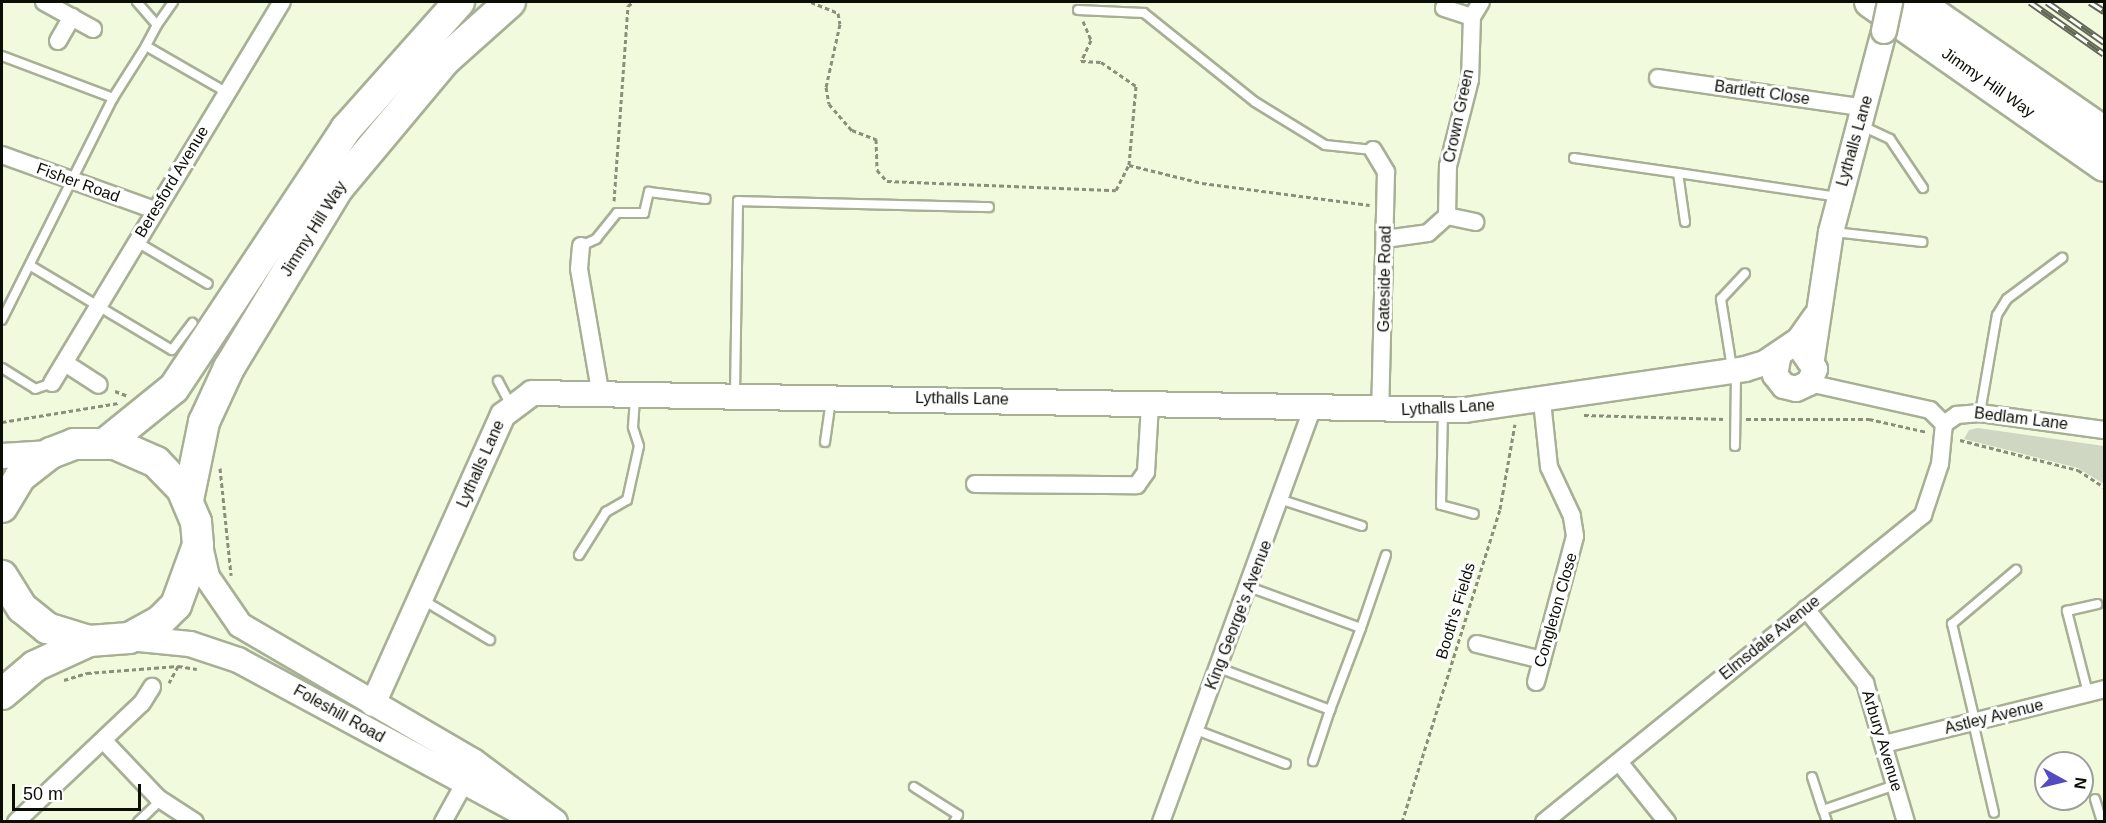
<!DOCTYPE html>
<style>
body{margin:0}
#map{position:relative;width:2106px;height:823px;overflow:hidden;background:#f1fadd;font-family:Arial,sans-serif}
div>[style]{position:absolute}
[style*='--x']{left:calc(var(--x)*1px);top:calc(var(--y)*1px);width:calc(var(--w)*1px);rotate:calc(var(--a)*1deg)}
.green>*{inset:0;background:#cfd6c2}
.path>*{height:3px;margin-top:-1.5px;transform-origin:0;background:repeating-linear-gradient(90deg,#898f7b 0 4.5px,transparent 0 7.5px)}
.roads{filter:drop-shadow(2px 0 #a7b095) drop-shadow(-2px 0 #a7b095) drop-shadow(0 2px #a7b095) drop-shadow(0 -2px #a7b095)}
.lane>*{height:8px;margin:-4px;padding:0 4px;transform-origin:4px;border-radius:4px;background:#fff}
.street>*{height:16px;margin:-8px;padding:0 8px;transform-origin:8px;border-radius:8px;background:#fff}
.secondary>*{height:24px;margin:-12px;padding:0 12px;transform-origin:12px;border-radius:12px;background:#fff}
.highway>*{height:30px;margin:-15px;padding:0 15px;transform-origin:15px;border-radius:15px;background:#fff}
.rail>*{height:7px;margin-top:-3.5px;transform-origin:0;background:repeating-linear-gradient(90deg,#fff 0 14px,#626857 0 28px);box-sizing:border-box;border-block:2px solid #626857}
.bridges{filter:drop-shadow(2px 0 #a7b095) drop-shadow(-2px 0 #a7b095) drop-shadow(0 2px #a7b095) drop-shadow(0 -2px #a7b095)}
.secondary-bridge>*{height:24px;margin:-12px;padding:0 12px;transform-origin:12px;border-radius:12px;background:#fff}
span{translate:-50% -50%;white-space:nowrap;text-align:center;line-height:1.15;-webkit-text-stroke:6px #fff;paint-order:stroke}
.street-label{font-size:16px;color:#0b0e05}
.frame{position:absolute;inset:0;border:3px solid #0b0e05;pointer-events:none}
.north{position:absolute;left:2034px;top:751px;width:60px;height:60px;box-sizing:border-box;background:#fff;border:2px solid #9d9f9b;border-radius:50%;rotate:98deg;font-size:16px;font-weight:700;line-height:24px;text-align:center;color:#0b0e05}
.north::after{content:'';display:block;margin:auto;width:21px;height:27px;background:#544ac1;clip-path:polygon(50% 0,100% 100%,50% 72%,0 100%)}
.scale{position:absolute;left:12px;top:784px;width:129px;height:27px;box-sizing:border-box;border:3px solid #0b0e05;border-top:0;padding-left:8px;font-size:18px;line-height:21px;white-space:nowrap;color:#0b0e05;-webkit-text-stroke:4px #fff;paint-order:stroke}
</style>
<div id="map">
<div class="green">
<div style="clip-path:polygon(1978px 428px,2104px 446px,2104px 484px,2078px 468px,1964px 439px,1969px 430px)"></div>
</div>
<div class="path">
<div style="--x:811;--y:2;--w:29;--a:22"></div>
<div style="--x:838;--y:13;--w:11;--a:80"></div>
<div style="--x:840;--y:24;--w:65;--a:102.5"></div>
<div style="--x:826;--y:87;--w:17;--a:80"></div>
<div style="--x:829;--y:104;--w:35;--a:49"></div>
<div style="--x:852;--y:130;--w:26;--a:21"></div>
<div style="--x:876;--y:139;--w:31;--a:88"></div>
<div style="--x:877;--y:170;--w:15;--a:48"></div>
<div style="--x:887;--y:181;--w:229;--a:2.3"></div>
<div style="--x:1116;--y:190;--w:28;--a:-63"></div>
<div style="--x:1129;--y:165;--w:75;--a:13.9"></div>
<div style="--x:1202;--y:183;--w:169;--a:7.5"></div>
<div style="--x:1083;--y:21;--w:21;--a:67"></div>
<div style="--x:1091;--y:40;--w:23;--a:115"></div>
<div style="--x:1081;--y:61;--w:20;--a:3"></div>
<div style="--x:1101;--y:62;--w:42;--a:34.4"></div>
<div style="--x:1136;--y:86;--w:79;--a:95.1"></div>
<div style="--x:614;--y:201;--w:196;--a:-85.9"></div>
<div style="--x:628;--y:6;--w:6;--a:-39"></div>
<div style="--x:115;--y:391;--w:14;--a:21"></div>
<div style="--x:1584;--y:415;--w:141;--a:1.6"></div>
<div style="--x:1746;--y:419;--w:123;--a:0"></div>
<div style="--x:1869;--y:419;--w:59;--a:12.6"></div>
<div style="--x:2;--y:422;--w:118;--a:-9.3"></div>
<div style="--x:1960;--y:440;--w:122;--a:14.3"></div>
<div style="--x:2078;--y:470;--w:31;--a:33"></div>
<div style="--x:220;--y:468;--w:108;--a:84.1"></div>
<div style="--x:178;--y:666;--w:19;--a:9"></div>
<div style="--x:64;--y:680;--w:24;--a:-17"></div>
<div style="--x:87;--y:673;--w:91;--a:-4.4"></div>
<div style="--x:178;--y:666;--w:19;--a:118"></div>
<div style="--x:1402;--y:822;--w:328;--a:-72.6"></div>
<div style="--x:1500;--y:509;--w:86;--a:-80"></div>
</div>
<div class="roads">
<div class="lane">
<div style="--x:137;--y:2;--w:30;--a:49"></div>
<div style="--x:157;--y:25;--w:28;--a:-55"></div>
<div style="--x:1078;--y:10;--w:66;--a:2.6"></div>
<div style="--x:1144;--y:13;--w:142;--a:38.7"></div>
<div style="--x:1255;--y:102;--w:82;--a:31.6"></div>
<div style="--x:1325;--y:145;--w:48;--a:5.9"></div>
<div style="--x:157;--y:25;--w:24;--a:118"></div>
<div style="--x:146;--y:46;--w:92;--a:29.9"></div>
<div style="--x:2;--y:56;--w:119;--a:20.7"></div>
<div style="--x:113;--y:98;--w:248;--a:116.6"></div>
<div style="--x:113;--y:98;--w:62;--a:-57.6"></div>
<div style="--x:1860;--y:125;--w:33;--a:25"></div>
<div style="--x:1890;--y:139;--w:59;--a:56"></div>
<div style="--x:1574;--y:158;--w:105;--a:8.2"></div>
<div style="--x:1685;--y:222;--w:49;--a:-98.1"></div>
<div style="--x:1678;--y:173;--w:163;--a:8.5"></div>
<div style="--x:1834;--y:232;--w:89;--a:6.5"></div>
<div style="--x:137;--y:242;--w:82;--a:30.6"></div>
<div style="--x:581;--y:246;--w:17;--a:-25"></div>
<div style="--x:596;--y:239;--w:33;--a:-51"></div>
<div style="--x:617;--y:213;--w:27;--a:0"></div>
<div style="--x:644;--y:213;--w:22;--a:-77"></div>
<div style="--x:649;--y:192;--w:57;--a:7"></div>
<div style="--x:31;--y:266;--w:164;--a:30.8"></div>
<div style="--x:172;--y:350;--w:34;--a:-53"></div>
<div style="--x:2;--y:368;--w:39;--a:32"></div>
<div style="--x:35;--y:389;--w:18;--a:-19"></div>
<div style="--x:1732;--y:368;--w:70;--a:-99.1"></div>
<div style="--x:1721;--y:299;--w:35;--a:-47"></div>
<div style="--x:498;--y:381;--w:27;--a:62"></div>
<div style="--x:735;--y:394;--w:193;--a:-89.1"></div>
<div style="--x:738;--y:201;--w:251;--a:1.4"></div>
<div style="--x:1443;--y:410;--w:95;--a:91.2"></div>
<div style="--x:1441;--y:505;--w:34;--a:15"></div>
<div style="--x:1980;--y:413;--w:99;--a:-80.2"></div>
<div style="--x:1997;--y:315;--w:19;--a:-58"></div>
<div style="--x:2007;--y:299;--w:69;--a:-36.7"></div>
<div style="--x:825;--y:442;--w:42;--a:-81.9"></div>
<div style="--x:1735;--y:446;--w:75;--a:-89.2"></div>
<div style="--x:1282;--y:500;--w:84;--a:18"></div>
<div style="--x:579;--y:555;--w:51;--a:-57.9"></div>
<div style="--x:606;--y:512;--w:24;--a:-30"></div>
<div style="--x:627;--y:500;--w:55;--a:-77.5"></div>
<div style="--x:639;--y:446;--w:20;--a:-108"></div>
<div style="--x:633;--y:427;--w:31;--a:-86"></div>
<div style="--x:1249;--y:587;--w:119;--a:20.1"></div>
<div style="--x:1361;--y:628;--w:88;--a:110.7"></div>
<div style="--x:423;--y:600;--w:78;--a:30.8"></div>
<div style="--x:1361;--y:628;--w:77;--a:-71.1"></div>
<div style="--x:1219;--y:668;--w:119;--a:20.7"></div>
<div style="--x:1330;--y:710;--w:54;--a:108.4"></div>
<div style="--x:2088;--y:693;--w:85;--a:-104.4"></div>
<div style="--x:2067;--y:611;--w:31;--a:-13"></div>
<div style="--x:1975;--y:721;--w:100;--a:-103.3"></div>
<div style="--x:1952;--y:624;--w:84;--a:-40.2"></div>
<div style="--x:1973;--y:722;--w:93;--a:77"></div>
<div style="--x:1196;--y:730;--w:96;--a:20.7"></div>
<div style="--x:1812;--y:777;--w:35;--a:72"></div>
<div style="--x:914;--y:787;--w:52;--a:32.5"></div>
<div style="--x:958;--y:815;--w:8;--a:120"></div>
<div style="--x:2095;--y:799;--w:24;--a:73"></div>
<div style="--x:138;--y:822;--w:32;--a:-44"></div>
<div style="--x:1827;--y:822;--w:13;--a:-108"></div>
<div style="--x:1823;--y:810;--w:76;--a:-19.1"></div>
</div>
<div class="street">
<div style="--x:44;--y:2;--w:56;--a:28.9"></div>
<div style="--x:1444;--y:8;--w:29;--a:18"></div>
<div style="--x:58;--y:41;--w:28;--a:-60"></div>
<div style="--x:1658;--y:78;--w:209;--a:8.2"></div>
<div style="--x:1373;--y:150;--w:26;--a:59"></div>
<div style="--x:1386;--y:172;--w:238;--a:91.4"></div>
<div style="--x:2;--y:155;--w:163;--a:19.8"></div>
<div style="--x:1447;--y:216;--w:29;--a:12"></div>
<div style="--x:1385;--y:239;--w:43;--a:-7.9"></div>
<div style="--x:1428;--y:233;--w:25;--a:-42"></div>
<div style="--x:1447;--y:216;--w:50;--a:-88.9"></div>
<div style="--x:1448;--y:166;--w:89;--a:-75.7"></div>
<div style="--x:1470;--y:80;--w:63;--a:-88.2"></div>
<div style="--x:1472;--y:17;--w:17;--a:-59"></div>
<div style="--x:581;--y:246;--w:23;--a:95"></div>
<div style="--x:579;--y:269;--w:124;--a:80.2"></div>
<div style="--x:65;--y:363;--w:40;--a:32.9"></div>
<div style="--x:52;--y:383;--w:445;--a:-58.9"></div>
<div style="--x:1809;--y:383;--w:124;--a:12.6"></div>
<div style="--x:1930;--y:410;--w:20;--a:45"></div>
<div style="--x:1944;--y:424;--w:16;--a:-35"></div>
<div style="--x:1957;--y:415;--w:23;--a:-5"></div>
<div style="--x:1980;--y:413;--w:125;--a:7.8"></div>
<div style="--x:975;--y:484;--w:162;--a:0.4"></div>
<div style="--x:1137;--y:485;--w:16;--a:-55"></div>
<div style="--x:1146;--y:472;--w:68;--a:-86.6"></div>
<div style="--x:1806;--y:609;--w:95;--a:51.4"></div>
<div style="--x:1865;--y:683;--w:145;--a:73.6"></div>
<div style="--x:1477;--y:644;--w:67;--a:13.8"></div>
<div style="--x:1536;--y:682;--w:151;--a:-75"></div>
<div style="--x:1575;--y:536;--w:20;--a:-99"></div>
<div style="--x:1572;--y:516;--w:54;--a:-115.1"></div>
<div style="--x:1549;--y:467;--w:66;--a:-96.1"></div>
<div style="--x:103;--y:740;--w:80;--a:46.5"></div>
<div style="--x:158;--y:798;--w:44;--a:33"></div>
<div style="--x:1884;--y:744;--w:227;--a:-14"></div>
<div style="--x:1619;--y:762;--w:77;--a:51.3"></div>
<div style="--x:16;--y:822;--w:173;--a:-43.4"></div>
<div style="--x:142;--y:703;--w:19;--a:-58"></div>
<div style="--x:443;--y:822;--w:43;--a:-61.1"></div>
<div style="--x:1161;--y:822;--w:442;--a:-69.9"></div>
<div style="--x:1544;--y:822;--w:488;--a:-39"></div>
<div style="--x:1923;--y:515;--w:54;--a:-71.6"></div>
<div style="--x:1940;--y:464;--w:40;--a:-84.3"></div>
</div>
<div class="secondary">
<div style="--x:1779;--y:354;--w:21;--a:101"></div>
<div style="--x:1775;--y:375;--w:14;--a:51"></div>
<div style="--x:1784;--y:386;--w:12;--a:14"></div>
<div style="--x:1796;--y:389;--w:14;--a:-25"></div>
<div style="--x:1809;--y:383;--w:15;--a:-67"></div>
<div style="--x:1815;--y:369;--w:24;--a:-125"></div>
<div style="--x:1812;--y:359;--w:128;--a:-81.5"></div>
<div style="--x:1831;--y:232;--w:208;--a:-75.2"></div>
<div style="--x:2;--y:456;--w:49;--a:-3.5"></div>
<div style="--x:198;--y:537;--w:41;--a:77.3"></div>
<div style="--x:207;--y:577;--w:58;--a:55.5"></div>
<div style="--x:240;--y:625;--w:270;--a:30.3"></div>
<div style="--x:473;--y:761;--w:102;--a:36.6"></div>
<div style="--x:129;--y:638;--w:61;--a:5.6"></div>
<div style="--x:190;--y:644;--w:51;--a:18.4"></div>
<div style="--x:238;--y:660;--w:342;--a:28.3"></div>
<div style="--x:373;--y:704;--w:317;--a:-65.8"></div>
<div style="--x:503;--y:415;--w:36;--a:-37"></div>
<div style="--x:532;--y:393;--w:933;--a:1.04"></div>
<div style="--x:1465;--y:410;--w:283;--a:-8.3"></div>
<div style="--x:1745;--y:369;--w:21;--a:-17"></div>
<div style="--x:1765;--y:363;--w:41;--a:-34.1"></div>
<div style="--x:1799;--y:340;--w:28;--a:-55"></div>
</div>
<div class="highway">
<div style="--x:1870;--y:2;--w:286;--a:35"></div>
<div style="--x:1917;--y:2;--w:228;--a:34.8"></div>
<div style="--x:106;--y:443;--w:87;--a:-39"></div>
<div style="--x:174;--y:388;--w:311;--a:-56.4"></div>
<div style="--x:346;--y:129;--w:170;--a:-48.3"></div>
<div style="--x:188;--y:500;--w:80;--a:-78.4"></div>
<div style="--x:204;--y:422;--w:60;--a:-65.2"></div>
<div style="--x:229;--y:368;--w:210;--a:-58.8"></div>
<div style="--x:338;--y:188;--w:167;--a:-50.1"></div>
<div style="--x:445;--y:60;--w:87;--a:-41.7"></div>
<div style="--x:2;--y:507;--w:35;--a:-59"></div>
<div style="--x:20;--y:477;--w:39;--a:-38"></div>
<div style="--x:51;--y:453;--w:25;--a:-21"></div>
<div style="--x:74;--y:444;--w:41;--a:0"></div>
<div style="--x:115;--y:444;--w:45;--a:23.7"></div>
<div style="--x:156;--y:462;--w:37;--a:46"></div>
<div style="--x:182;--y:489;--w:36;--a:67"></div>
<div style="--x:196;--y:522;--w:23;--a:85"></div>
<div style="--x:198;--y:545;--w:64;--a:110.1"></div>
<div style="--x:176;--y:605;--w:23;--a:135"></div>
<div style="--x:160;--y:621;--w:35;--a:151"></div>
<div style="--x:129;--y:638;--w:40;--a:175.7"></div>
<div style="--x:89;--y:641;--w:44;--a:-162.8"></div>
<div style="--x:47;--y:628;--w:32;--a:-141"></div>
<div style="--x:22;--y:608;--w:38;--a:-122"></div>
<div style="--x:2;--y:694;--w:43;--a:-40.3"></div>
<div style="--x:35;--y:666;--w:60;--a:-24.8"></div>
</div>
</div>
<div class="rail">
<div style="--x:2030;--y:2;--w:90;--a:35.1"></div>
<div style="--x:2047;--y:2;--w:70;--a:35.1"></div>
<div style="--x:2090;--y:2;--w:17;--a:33"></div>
</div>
<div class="bridges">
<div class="secondary-bridge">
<div style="--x:1884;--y:31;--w:30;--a:-78"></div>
</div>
</div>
<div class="street-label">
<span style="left:1988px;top:83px;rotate:35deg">Jimmy Hill Way</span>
<span style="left:1762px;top:93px;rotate:8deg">Bartlett Close</span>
<span style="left:1459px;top:116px;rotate:-78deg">Crown Green</span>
<span style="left:1855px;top:141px;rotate:-74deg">Lythalls Lane</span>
<span style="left:172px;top:182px;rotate:-59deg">Beresford Avenue</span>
<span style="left:78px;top:183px;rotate:20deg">Fisher Road</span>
<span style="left:314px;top:229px;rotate:-58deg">Jimmy Hill Way</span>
<span style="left:1385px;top:279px;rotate:-89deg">Gateside Road</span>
<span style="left:962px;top:399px;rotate:1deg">Lythalls Lane</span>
<span style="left:1448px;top:408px;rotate:-3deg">Lythalls Lane</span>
<span style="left:2021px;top:419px;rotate:7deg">Bedlam Lane</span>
<span style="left:481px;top:464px;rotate:-66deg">Lythalls Lane</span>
<span style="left:1556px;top:610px;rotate:-74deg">Congleton Close</span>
<span style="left:1456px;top:611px;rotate:-73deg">Booth's Fields</span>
<span style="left:1239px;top:615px;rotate:-69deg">King George's Avenue</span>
<span style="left:1770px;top:638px;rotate:-39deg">Elmsdale Avenue</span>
<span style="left:339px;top:714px;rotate:29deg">Foleshill Road</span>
<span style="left:1994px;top:717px;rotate:-14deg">Astley Avenue</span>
<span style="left:1882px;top:741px;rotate:73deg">Arbury Avenue</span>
</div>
<div class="frame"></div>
<div class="north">N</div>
<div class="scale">50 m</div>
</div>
